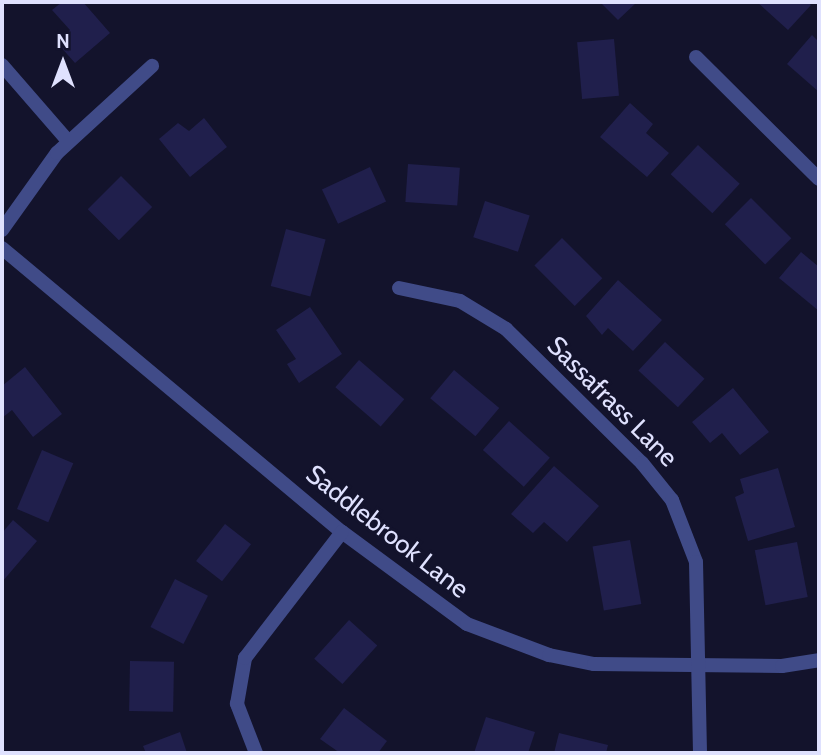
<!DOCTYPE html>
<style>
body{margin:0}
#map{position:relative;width:821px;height:755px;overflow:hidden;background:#13132c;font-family:Cabin,sans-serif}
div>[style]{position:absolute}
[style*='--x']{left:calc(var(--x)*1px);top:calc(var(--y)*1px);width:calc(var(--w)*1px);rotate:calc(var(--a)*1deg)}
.building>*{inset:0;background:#201f4c;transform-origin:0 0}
.minor>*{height:14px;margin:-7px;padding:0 7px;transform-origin:7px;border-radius:7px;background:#404b88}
span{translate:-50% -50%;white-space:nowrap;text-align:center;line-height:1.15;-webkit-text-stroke:6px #13132c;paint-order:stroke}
.street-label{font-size:26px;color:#dfe1fe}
.frame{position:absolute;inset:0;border:4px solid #dfe1fe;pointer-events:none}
.north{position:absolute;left:28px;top:28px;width:70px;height:70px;-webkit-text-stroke:5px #13132c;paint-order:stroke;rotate:0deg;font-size:19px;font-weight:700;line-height:28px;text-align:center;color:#dfe1fe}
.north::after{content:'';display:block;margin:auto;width:24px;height:32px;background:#dfe1fe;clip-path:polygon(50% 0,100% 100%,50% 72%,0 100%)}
</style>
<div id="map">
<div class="building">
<div style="clip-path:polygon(62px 2px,83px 2px,110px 33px,75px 63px,59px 45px,70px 30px,52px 10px)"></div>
<div style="clip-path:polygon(600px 2px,637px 2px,618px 20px)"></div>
<div style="clip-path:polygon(757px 2px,807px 2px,811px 5px,788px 30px)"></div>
<div style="clip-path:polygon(812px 35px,819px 42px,819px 92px,787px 64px)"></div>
<div style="left:614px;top:39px;width:57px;height:37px;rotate:85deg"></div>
<div style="clip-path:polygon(630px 103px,653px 124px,646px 133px,669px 153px,647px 177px,600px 137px)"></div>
<div style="clip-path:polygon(204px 118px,227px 147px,190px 177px,159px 139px,178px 123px,189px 131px)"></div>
<div style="left:698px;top:145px;width:57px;height:40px;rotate:43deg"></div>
<div style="left:408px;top:164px;width:52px;height:38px;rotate:4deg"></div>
<div style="left:370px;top:167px;width:38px;height:53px;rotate:65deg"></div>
<div style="left:121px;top:176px;width:44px;height:47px;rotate:45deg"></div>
<div style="left:751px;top:198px;width:57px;height:37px;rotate:45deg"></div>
<div style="left:485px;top:201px;width:47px;height:38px;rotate:18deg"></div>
<div style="left:286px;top:229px;width:41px;height:59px;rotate:15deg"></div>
<div style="left:562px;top:238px;width:57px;height:39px;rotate:45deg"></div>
<div style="clip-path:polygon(801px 252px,819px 267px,819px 311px,779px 278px)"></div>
<div style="clip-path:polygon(618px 280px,662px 320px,633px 351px,608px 328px,602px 335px,586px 316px)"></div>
<div style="clip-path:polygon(310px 307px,342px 354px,299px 383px,287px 364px,296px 359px,276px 330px)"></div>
<div style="left:665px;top:342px;width:54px;height:39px;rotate:43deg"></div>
<div style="left:359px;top:360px;width:60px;height:36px;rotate:41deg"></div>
<div style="clip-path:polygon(25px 367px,62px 414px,33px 437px,12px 410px,2px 418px,2px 386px)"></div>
<div style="left:454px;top:370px;width:59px;height:37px;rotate:40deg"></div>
<div style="clip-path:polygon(733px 388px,769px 432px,740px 455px,722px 433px,710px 443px,692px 422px)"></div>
<div style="left:509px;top:421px;width:55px;height:39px;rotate:42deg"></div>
<div style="left:42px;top:450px;width:34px;height:64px;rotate:23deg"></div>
<div style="clip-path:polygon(554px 466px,599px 506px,567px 542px,544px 522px,533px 533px,511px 514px)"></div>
<div style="clip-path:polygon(778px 468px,795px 527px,748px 541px,735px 497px,744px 493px,740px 479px)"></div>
<div style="clip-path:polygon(13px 520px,37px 541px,2px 582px,2px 533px)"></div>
<div style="left:225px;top:524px;width:33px;height:47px;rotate:38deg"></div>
<div style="left:630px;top:540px;width:65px;height:38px;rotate:80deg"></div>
<div style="left:797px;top:542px;width:56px;height:43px;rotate:79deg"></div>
<div style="left:175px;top:579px;width:37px;height:54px;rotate:27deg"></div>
<div style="left:349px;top:620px;width:38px;height:52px;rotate:42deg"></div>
<div style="left:130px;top:661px;width:44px;height:50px;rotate:1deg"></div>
<div style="clip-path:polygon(344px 708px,387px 741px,378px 753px,340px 753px,320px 739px)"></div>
<div style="clip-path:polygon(486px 717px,535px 732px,528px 753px,474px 753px)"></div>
<div style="clip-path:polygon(180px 732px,187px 753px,146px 753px,143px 746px)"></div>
<div style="clip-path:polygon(559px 733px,608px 745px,606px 753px,554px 753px)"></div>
</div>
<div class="minor">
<div style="--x:696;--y:57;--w:173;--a:44.8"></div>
<div style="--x:2;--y:65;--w:101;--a:49"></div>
<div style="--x:2;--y:230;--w:95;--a:-54.5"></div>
<div style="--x:57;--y:153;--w:129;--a:-42.5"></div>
<div style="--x:2;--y:248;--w:443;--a:39.9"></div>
<div style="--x:342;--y:532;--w:155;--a:36.4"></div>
<div style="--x:467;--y:624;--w:88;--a:20.7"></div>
<div style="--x:549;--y:655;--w:46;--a:11.3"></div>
<div style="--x:594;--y:664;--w:188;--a:0.6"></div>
<div style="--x:782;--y:666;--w:37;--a:-9"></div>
<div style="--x:399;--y:288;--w:62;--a:12"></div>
<div style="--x:460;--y:301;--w:54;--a:31.3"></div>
<div style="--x:506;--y:329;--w:191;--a:44.6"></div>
<div style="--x:642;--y:463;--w:48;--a:51"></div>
<div style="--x:672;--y:500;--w:66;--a:68.8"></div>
<div style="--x:696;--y:562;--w:191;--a:88.8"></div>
<div style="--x:256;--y:753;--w:53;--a:-111.2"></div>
<div style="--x:237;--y:704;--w:47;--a:-80.1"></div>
<div style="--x:245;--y:658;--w:159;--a:-52.4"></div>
</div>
<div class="street-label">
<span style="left:612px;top:402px;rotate:45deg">Sassafrass Lane</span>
<span style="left:387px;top:532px;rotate:38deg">Saddlebrook Lane</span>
</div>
<div class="frame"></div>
<div class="north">N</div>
</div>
